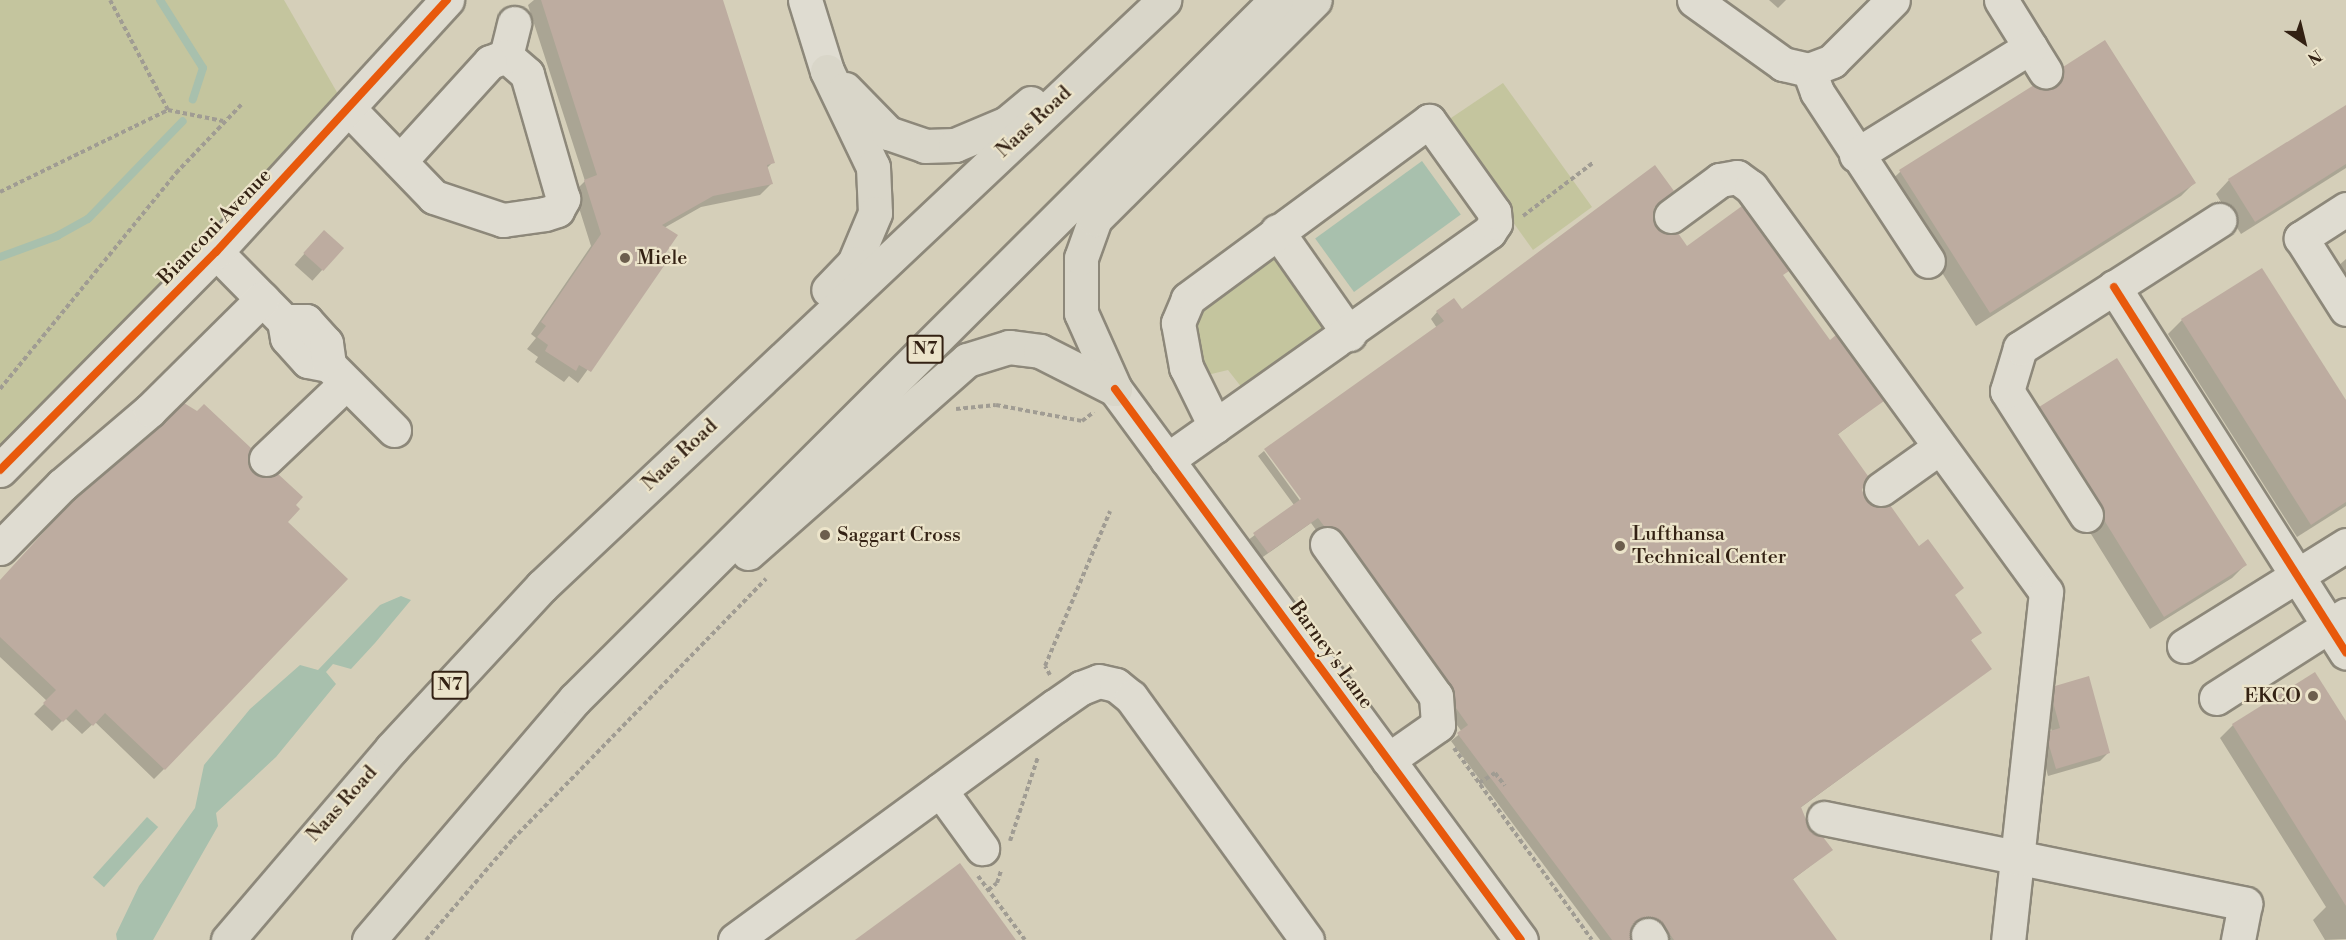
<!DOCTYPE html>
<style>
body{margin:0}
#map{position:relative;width:2346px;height:940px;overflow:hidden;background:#d5cfb9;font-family:"Libre Bodoni",serif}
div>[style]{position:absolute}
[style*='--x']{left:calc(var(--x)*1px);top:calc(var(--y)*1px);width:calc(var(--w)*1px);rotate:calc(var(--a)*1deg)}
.green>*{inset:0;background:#c4c59e}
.water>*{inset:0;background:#a8c0ad;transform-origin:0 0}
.shadow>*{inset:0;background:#0003;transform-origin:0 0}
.stream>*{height:8px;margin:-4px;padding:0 4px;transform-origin:4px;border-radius:4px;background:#a8c0ad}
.building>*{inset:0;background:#bdaca0;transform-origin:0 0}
.path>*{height:4px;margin-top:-2px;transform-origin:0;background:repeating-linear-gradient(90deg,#a09c93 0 4.5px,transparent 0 7.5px)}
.roads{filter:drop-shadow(2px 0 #8d887a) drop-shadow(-2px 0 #8d887a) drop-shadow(0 2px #8d887a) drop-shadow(0 -2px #8d887a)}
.minor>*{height:33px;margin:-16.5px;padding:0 16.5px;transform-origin:16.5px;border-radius:16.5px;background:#dfdcd1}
.highway>*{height:33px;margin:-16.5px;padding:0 16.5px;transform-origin:16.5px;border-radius:16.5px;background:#d9d6c9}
.cycleway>*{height:8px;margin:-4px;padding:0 4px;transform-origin:4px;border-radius:4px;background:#e8590c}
.dots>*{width:16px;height:16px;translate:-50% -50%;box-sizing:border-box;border:3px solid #ece4ca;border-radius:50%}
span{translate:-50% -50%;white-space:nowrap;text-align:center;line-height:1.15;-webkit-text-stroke:4.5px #ece4ca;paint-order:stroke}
.shield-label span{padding:2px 4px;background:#ece4ca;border:2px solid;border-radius:4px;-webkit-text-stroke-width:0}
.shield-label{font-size:18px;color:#332113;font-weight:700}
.street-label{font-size:20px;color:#332113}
.poi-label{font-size:20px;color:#332113}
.left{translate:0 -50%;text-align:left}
.right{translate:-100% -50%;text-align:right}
.north{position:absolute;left:2274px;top:12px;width:60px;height:60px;-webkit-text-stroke:4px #ece4ca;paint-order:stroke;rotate:145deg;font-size:16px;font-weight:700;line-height:24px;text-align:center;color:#332113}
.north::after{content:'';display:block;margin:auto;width:21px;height:27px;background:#332113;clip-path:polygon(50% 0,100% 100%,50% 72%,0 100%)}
</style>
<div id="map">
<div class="green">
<div style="clip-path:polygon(0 0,284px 0,342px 101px,0 446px)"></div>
<div style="clip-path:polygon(1503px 83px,1592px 207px,1533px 250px,1450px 135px,1448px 120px)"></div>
<div style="clip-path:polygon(1276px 254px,1325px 331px,1246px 393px,1228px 370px,1203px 376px,1190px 339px,1198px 306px)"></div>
</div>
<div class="water">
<div style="left:1422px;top:161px;width:66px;height:132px;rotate:54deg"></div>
<div style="clip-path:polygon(401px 596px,411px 600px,375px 643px,351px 669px,333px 664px,326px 672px,336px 684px,276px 757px,216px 813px,218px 826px,153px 940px,117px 940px,116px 934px,139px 886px,195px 808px,204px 765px,250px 709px,300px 665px,318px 670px,380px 605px)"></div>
<div style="left:147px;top:817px;width:15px;height:81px;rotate:42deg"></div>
</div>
<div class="shadow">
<div style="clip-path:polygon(534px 0,721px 0,773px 162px,767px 168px,772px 183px,760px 195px,701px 207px,664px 228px,661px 257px,666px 261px,578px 383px,569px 376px,564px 382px,535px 362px,538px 357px,527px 349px,536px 338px,531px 334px,591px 246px,574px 192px,585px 181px,528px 5px)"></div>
<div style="clip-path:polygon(1769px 0,1786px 0,1778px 8px)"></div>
<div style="clip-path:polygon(2064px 68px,2194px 183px,2181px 196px,1976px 326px,1886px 185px,1900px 172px,2034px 87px,2049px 90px,2050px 82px)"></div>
<div style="clip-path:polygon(2346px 107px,2346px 168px,2241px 234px,2216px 194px,2229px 180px)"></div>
<div style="clip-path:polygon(1653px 208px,1655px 228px,1686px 248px,1782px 276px,1830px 342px,1882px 401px,1837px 435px,1865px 501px,1953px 596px,1980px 632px,1970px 641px,1990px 669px,1800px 808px,1810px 833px,1831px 850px,1792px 880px,1835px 940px,1663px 940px,1641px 922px,1630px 925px,1629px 940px,1600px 940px,1451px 741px,1462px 732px,1311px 523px,1260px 559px,1247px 541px,1294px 505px,1258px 456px,1264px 451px,1304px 506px,1437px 328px,1431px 319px,1437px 312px,1461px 311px)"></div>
<div style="left:324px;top:232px;width:24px;height:44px;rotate:42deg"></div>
<div style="clip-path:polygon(2346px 259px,2346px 307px,2327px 276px)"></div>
<div style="clip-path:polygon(2262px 270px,2346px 403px,2346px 506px,2297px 537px,2168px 334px,2182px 320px)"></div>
<div style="clip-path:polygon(2040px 408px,2245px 565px,2232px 578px,2150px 629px,2091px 534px,2089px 519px,2027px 422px)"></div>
<div style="clip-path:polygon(246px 463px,252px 473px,294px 505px,164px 769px,154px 779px,95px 722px,82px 734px,65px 718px,52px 731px,34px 714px,47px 701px,0 657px,0 581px)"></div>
<div style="clip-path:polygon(2055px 687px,2108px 753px,2100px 761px,2048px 776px,2041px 751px,2042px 741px,2052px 732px,2046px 710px,2047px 695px)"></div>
<div style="clip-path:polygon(2346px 724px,2346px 939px,2325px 940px,2313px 920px,2326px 907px,2220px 738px,2233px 725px)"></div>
</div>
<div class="stream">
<div style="--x:160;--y:0;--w:80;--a:57.7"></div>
<div style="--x:203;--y:68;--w:33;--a:108"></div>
<div style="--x:0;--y:257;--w:61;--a:-20.2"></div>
<div style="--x:57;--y:236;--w:35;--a:-29"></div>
<div style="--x:88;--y:219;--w:136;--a:-45.9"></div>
</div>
<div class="building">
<div style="clip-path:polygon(541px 0,723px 0,775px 163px,767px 165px,773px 184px,713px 196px,662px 225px,678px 235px,663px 257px,668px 260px,591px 372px,579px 365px,576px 371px,545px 351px,548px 345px,537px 337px,546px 326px,541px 322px,601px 234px,584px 180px,597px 175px)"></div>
<div style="clip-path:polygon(2105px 40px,2196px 183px,1990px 313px,1899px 170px,2034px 85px,2045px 90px,2055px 87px,2062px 79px,2063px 67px)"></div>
<div style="clip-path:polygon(2346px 105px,2346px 164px,2255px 222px,2228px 179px)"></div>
<div style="clip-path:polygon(1655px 165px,1674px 191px,1654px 208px,1656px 228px,1664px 233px,1678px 233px,1687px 246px,1742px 206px,1789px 271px,1783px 275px,1830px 340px,1836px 335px,1884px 401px,1838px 434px,1868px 476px,1862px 490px,1866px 500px,1874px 506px,1890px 505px,1919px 546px,1928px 539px,1964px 588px,1955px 595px,1982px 633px,1971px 640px,1992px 669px,1801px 807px,1811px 832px,1823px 837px,1833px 850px,1793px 879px,1837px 940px,1674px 940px,1660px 920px,1648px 916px,1632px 925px,1631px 940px,1612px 940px,1457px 733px,1468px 725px,1456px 708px,1451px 685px,1342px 533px,1324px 526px,1318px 518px,1268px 553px,1253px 533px,1301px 499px,1264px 449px,1444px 321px,1436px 311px,1454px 298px,1462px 309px)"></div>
<div style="left:324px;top:230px;width:27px;height:31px;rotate:42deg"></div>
<div style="clip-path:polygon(2262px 268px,2346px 400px,2346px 502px,2311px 525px,2181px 319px)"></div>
<div style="clip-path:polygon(2117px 358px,2247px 565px,2164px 617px,2104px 520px,2102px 505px,2039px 407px)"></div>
<div style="clip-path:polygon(184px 403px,197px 411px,204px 404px,251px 448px,248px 463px,253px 472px,261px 477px,277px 473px,303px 497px,296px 505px,300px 509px,288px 522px,348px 579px,165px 770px,105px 713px,93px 726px,76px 709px,63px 722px,46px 706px,43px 703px,56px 690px,0 637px,0 580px,73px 500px)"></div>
<div style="clip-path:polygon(2315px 672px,2346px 721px,2346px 906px,2232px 724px)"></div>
<div style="clip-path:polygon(2089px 676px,2110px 753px,2056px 769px,2048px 742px,2050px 731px,2060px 728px,2053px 702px,2055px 686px)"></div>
<div style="clip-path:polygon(960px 863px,1016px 940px,855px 940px)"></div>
</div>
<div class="path">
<div style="--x:168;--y:110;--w:56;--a:11.3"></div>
<div style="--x:0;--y:192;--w:187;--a:-26"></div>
<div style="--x:168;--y:110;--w:124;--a:-117.8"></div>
<div style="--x:1523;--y:216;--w:89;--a:-37.3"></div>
<div style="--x:0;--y:389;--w:279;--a:-50.8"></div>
<div style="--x:176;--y:173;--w:97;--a:-46.3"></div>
<div style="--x:956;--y:409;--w:40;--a:-5.7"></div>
<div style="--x:996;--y:405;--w:87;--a:10.5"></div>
<div style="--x:1082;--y:421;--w:15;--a:-37"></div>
<div style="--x:1050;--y:675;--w:10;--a:-119"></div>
<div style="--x:1045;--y:666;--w:168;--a:-67.2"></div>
<div style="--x:1454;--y:748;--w:236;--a:54.3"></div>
<div style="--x:1479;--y:783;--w:19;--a:-32"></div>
<div style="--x:1495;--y:773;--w:16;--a:52"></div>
<div style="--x:1010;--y:841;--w:89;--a:-71.6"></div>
<div style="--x:978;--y:876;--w:79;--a:53.7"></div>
<div style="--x:988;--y:890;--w:11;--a:-38"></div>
<div style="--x:997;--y:883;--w:13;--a:-72"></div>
<div style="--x:426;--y:940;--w:133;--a:-49.3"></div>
<div style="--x:513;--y:839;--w:363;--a:-45.8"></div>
</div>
<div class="roads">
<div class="minor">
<div style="--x:805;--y:0;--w:74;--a:72.8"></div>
<div style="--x:1694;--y:0;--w:110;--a:35.7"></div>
<div style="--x:1783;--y:64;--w:27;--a:13"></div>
<div style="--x:1809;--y:70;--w:25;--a:-21"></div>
<div style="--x:1832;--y:61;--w:86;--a:-45"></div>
<div style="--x:2001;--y:0;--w:84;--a:58.2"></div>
<div style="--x:506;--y:56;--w:34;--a:-76"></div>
<div style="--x:1809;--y:70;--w:23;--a:70"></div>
<div style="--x:1817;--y:92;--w:202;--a:56.7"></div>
<div style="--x:349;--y:109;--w:122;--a:46"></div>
<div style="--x:434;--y:197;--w:73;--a:18.4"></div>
<div style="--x:503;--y:220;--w:42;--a:-8.1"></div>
<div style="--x:545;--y:214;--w:13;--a:-18"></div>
<div style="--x:557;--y:210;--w:13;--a:-61"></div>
<div style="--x:563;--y:199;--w:130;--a:-106.1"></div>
<div style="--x:527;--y:74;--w:28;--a:-139"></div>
<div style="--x:506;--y:56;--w:17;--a:159"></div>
<div style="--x:490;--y:62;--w:134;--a:132.3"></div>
<div style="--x:1856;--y:155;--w:205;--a:-31.8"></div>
<div style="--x:2346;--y:209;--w:54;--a:147.2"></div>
<div style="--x:2301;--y:238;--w:84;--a:57.6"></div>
<div style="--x:1671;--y:216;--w:61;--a:-36.3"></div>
<div style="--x:1720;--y:180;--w:17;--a:-10"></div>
<div style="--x:1737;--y:177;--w:17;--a:36"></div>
<div style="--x:1751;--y:187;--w:501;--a:53.93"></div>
<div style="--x:2046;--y:592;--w:350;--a:96.2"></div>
<div style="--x:1277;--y:231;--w:126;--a:55"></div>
<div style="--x:216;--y:252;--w:97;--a:45.4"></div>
<div style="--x:284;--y:321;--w:17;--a:80"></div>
<div style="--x:287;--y:338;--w:31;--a:48"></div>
<div style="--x:308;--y:361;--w:21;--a:11"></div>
<div style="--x:329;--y:365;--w:92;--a:45"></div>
<div style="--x:2114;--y:287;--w:433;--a:57.6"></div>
<div style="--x:284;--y:321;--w:22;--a:0"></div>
<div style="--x:306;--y:321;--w:30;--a:48"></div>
<div style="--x:326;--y:343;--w:22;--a:82"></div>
<div style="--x:1115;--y:389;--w:684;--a:53.62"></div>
<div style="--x:266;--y:459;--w:110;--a:-43.5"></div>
<div style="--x:1167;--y:460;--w:395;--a:-35.3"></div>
<div style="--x:1489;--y:232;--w:11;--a:-56"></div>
<div style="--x:1495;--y:223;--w:11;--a:-95"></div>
<div style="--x:1494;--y:212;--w:112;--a:-125.5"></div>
<div style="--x:1429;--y:121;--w:300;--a:143.6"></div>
<div style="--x:1188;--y:299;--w:26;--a:113"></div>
<div style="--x:1178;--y:323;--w:45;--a:79.7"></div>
<div style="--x:1186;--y:367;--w:66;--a:63.8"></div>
<div style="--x:0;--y:470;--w:307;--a:-45.3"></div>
<div style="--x:216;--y:252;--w:342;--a:-47.5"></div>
<div style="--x:1881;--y:489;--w:72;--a:-35.4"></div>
<div style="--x:2086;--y:515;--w:147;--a:-122.5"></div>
<div style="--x:2007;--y:391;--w:45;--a:-73.2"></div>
<div style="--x:2020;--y:348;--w:237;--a:-32.7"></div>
<div style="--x:1327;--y:544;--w:187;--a:54.4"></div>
<div style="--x:1436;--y:696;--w:29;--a:86"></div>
<div style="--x:1438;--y:725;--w:61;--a:145"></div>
<div style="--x:0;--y:548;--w:88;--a:-45.5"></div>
<div style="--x:62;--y:485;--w:116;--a:-40.4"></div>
<div style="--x:150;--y:410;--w:158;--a:-44.7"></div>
<div style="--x:2184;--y:646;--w:191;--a:-31.9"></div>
<div style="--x:2216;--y:698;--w:154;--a:-32.6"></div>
<div style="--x:940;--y:790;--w:72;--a:54.1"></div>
<div style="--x:1824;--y:818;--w:430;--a:11.5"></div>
<div style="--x:2245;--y:904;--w:37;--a:101"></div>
<div style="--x:1648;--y:935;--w:6;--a:59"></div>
<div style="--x:735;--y:940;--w:396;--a:-36.2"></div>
<div style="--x:1055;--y:706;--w:32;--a:-35"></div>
<div style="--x:1081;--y:688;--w:19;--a:-21"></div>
<div style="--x:1099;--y:681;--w:17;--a:13"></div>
<div style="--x:1116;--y:685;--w:19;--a:39"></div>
<div style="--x:1131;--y:697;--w:300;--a:54.1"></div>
</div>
<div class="highway">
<div style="--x:827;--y:71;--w:106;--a:64.4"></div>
<div style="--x:873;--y:167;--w:46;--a:87.5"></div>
<div style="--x:875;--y:213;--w:54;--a:112.8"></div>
<div style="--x:854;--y:263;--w:37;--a:134"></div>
<div style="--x:845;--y:89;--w:62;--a:45.7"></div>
<div style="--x:888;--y:133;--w:39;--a:19"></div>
<div style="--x:925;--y:146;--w:30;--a:-2"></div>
<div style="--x:955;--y:145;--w:56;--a:-22.9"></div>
<div style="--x:1007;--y:123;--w:31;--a:-40"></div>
<div style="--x:1115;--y:389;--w:83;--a:-114.1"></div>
<div style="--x:1081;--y:313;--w:55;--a:-90"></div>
<div style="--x:1081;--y:258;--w:41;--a:-70.3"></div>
<div style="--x:1095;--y:219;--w:310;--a:-44.9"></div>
<div style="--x:748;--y:553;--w:292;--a:-41.4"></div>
<div style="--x:967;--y:360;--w:44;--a:-17.2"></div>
<div style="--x:1009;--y:347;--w:31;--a:7"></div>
<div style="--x:1040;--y:351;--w:84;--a:26.9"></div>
<div style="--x:228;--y:940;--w:251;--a:-49.5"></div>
<div style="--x:391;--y:749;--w:222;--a:-47.2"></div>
<div style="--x:542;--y:586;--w:855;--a:-43.29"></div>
<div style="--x:369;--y:940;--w:317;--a:-49.5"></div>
<div style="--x:575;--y:699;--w:990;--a:-44.92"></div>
</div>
</div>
<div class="cycleway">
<div style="--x:2114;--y:287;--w:433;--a:57.6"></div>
<div style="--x:1115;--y:389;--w:684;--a:53.62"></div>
<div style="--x:0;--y:470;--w:307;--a:-45.3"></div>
<div style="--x:216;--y:252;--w:342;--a:-47.5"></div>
</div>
<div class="dots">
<div style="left:625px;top:258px;background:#6c5e4d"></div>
<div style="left:825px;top:535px;background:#6c5e4d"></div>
<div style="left:1620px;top:546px;background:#6c5e4d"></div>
<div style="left:2313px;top:696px;background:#6c5e4d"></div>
</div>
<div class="shield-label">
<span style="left:925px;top:349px">N7</span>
<span style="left:450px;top:685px">N7</span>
</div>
<div class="street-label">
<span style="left:1034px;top:122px;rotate:-43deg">Naas Road</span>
<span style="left:215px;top:227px;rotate:-46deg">Bianconi Avenue</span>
<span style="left:680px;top:455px;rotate:-43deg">Naas Road</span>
<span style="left:1331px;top:655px;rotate:54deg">Barney's Lane</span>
<span style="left:342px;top:804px;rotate:-48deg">Naas Road</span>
</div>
<div class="poi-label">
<span class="left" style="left:637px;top:258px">Miele</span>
<span class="left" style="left:1632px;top:546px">Lufthansa<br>Technical Center</span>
<span class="left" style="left:837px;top:535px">Saggart Cross</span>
<span class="right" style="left:2301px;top:696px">EKCO</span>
</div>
<div class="north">N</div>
</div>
